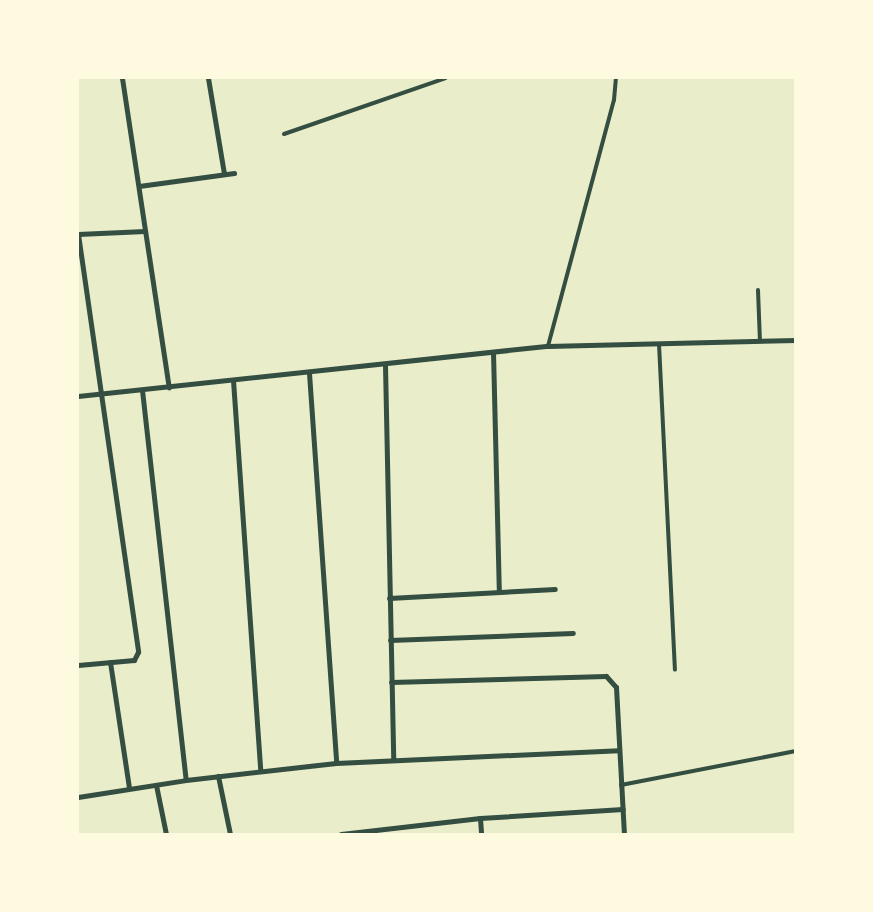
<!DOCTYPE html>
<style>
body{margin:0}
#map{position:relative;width:873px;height:912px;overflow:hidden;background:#e9edc9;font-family:"Sofia Sans Condensed",sans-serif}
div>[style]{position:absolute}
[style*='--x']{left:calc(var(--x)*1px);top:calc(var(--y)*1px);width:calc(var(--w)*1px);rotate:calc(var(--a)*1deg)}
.service>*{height:4px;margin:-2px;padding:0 2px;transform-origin:2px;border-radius:2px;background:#344e41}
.minor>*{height:5px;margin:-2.5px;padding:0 2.5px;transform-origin:2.5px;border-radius:2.5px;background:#344e41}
span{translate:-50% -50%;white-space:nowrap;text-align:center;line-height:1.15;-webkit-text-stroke:5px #fefae0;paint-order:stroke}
.frame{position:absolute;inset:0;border:79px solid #fefae0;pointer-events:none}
</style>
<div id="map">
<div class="service">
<div style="--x:284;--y:134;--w:171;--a:-19.1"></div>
<div style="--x:758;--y:290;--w:51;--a:87.8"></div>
<div style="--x:659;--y:344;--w:326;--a:87.2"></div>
<div style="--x:548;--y:346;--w:255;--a:-75"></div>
<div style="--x:614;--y:100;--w:22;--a:-85"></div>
<div style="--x:621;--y:785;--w:178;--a:-11"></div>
</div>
<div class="minor">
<div style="--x:122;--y:78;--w:313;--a:81.4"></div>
<div style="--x:208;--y:78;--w:97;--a:80.5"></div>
<div style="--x:139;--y:186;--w:96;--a:-7.8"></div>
<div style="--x:78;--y:234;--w:422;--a:81.8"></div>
<div style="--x:138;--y:652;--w:9;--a:117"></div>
<div style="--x:134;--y:660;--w:56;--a:174.9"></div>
<div style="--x:78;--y:234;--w:67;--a:-2.6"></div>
<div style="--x:493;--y:352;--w:240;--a:88.6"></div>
<div style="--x:385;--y:365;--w:394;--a:88.8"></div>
<div style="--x:309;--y:373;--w:391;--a:86"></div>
<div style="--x:233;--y:380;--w:392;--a:86"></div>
<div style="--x:142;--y:390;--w:392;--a:83.6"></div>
<div style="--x:78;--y:396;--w:473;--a:-6.1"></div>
<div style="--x:548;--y:346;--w:248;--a:-1.4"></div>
<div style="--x:389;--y:598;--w:166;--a:-3.1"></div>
<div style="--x:390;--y:640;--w:183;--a:-2.2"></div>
<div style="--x:110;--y:662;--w:127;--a:81.4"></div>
<div style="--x:391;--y:682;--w:215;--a:-1.6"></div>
<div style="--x:606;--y:676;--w:15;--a:48"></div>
<div style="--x:616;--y:687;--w:147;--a:86.9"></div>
<div style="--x:218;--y:776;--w:59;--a:78.3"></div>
<div style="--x:156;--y:785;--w:50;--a:78.5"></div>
<div style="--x:78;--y:797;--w:109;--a:-8.9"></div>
<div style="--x:186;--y:780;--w:151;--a:-6.5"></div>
<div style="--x:336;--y:763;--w:283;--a:-2.6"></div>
<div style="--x:480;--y:818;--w:16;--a:86"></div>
<div style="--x:341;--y:834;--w:140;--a:-6.6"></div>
<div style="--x:480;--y:818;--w:143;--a:-3.6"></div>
</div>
<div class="frame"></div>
</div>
